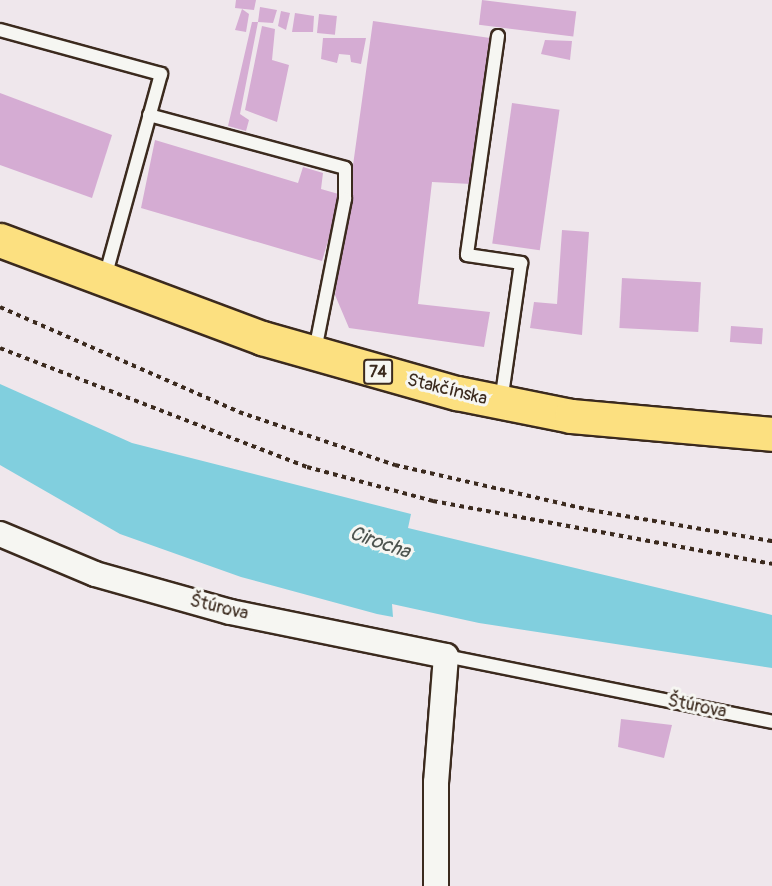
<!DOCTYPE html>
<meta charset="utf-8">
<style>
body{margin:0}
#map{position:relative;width:772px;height:886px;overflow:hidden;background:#efe7ec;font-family:Pangolin,sans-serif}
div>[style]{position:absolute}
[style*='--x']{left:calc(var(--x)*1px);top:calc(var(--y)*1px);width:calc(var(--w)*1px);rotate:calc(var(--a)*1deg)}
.water>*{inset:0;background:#81cfde}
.building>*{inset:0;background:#d5acd3;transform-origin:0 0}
.path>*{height:4px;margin-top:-2px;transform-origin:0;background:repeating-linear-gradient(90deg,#3b2a1e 0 4.5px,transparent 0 9px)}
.roads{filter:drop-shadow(2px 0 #3b2a1e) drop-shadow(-2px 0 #3b2a1e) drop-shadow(0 2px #3b2a1e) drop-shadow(0 -2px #3b2a1e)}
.service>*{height:12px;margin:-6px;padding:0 6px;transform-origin:6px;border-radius:6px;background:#f6f6f2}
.minor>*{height:24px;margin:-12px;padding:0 12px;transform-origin:12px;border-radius:12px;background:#f6f6f2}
.primary>*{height:33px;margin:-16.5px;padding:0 16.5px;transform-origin:16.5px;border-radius:16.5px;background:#fce080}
span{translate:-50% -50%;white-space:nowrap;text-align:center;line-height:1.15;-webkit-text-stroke:6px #f6f6f2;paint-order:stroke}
.shield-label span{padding:2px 4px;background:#f6f6f2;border:2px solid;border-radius:4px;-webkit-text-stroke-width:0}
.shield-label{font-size:16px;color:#3b2a1e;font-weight:700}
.street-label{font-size:18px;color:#3b2a1e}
.water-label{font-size:20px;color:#4c534e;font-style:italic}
</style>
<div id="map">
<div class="water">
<div style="clip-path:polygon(0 384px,132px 443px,411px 514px,408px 528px,772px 615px,772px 668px,479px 623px,392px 604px,393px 617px,377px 614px,241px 577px,120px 534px,0 465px)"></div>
</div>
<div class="building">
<div style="clip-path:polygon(236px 0,256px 0,254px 10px,235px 8px)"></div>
<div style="left:482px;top:0;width:95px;height:25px;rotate:7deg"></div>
<div style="clip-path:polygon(260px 7px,277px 10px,273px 23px,258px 22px)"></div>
<div style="clip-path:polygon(242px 9px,249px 14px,246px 32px,235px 30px)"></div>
<div style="clip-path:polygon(281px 11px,290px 13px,286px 30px,278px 26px)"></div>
<div style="clip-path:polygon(295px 13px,314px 16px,313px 32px,292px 32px)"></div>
<div style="left:319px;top:14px;width:18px;height:19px;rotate:6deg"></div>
<div style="clip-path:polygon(373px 21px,490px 38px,471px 184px,432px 182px,418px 304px,490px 312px,484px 347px,349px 328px,335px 295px)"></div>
<div style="clip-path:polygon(252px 22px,258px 22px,240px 114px,249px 120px,246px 131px,228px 126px)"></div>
<div style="clip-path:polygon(262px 26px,275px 29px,272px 60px,289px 65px,277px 122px,245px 110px)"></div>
<div style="clip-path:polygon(323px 38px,366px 38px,361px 64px,351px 62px,350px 55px,339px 54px,337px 63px,321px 59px)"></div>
<div style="clip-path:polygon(545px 40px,572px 41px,570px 60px,541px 54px)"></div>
<div style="clip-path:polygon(0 93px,112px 135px,92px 198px,0 165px)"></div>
<div style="left:512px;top:103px;width:48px;height:142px;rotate:8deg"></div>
<div style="clip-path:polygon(155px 140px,298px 183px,303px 167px,323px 173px,321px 189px,342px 195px,322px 261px,141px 208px)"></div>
<div style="clip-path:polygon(562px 230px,589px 232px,582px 335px,530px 328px,534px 302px,557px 304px)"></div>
<div style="left:622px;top:278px;width:79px;height:50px;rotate:3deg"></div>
<div style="left:731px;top:326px;width:32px;height:16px;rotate:4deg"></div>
<div style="clip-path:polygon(621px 719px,672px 725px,664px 758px,618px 747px)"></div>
</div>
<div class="path">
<div style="--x:0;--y:307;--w:261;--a:23.7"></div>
<div style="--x:239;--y:412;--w:165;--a:18.8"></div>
<div style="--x:395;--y:465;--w:200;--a:13"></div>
<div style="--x:590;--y:510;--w:185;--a:9.7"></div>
<div style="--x:0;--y:348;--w:329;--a:21.2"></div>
<div style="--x:307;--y:467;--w:131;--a:15.1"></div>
<div style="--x:433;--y:501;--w:345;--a:10.5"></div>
</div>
<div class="roads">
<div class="service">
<div style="--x:0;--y:30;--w:167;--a:15.3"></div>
<div style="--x:161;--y:74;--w:212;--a:105.4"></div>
<div style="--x:498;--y:36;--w:221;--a:98.1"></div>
<div style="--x:467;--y:255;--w:55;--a:8.4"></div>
<div style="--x:521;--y:263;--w:139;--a:98.2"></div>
<div style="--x:149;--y:115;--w:203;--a:15.1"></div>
<div style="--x:345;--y:168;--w:31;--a:90"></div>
<div style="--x:345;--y:199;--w:155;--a:101.2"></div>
<div style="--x:446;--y:656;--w:333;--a:11.4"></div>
</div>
<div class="minor">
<div style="--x:0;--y:534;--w:103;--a:22.8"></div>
<div style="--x:95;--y:574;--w:140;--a:15.7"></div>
<div style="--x:230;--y:612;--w:220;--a:11.5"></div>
<div style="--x:446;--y:656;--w:126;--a:94.5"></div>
<div style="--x:436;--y:782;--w:104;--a:90"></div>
</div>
<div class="primary">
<div style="--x:0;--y:240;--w:280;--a:20.5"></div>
<div style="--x:262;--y:338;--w:203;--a:15.8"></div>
<div style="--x:457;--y:393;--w:116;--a:11.4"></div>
<div style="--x:571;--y:416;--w:202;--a:5.1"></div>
</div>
</div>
<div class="shield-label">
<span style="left:378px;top:372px">74</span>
</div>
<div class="street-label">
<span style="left:447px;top:390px;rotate:14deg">Stakčínska</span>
<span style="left:219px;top:608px;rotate:14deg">Štúrova</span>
<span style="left:697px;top:707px;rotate:12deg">Štúrova</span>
</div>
<div class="water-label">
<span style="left:380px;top:542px;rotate:19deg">Cirocha</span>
</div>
</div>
